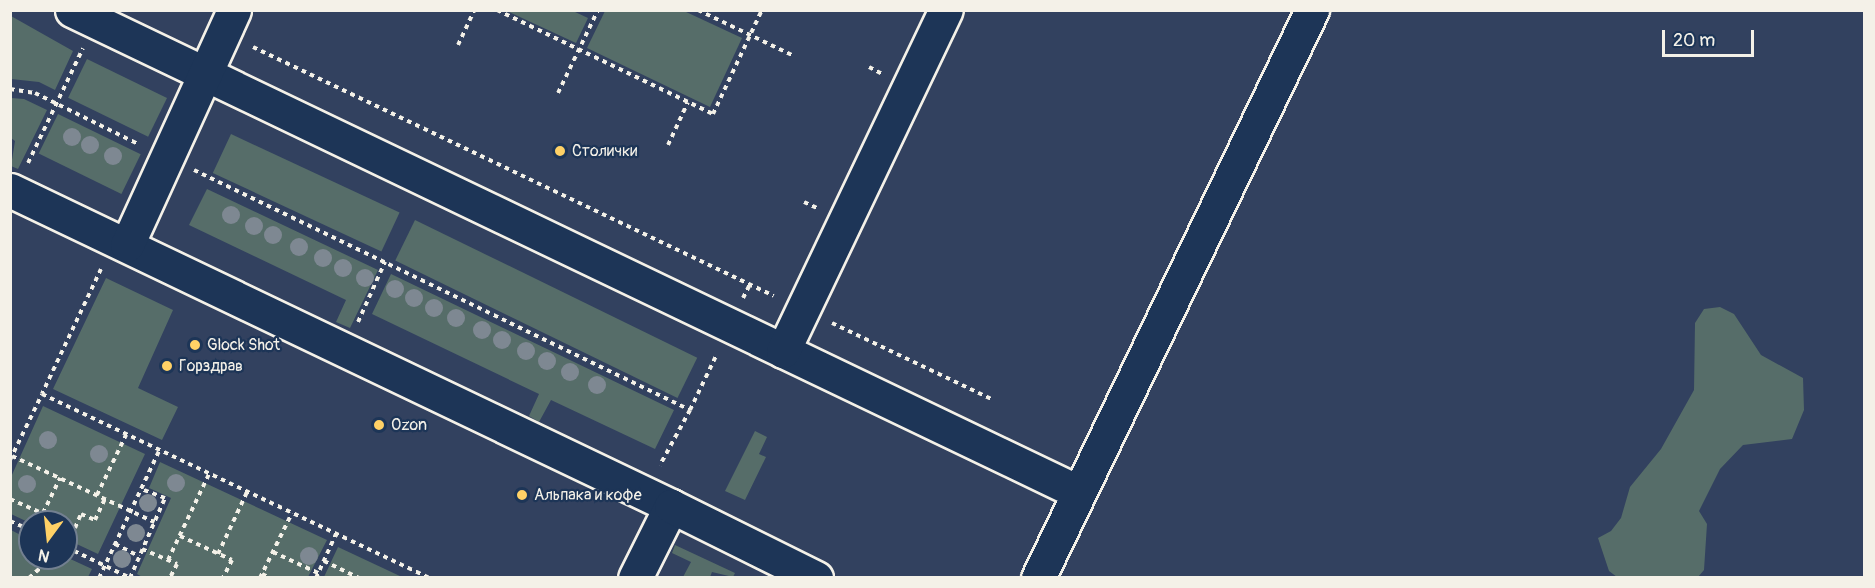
<!DOCTYPE html>
<meta charset="utf-8">
<style>
body{margin:0}
#map{position:relative;width:1875px;height:588px;overflow:hidden;background:#32415f;font-family:Pangolin,sans-serif}
div>[style]{position:absolute}
[style*='--x']{left:calc(var(--x)*1px);top:calc(var(--y)*1px);width:calc(var(--w)*1px);rotate:calc(var(--a)*1deg)}
.green>*{inset:0;background:#566d69;transform-origin:0 0}
.path>*{height:4px;margin-top:-2px;transform-origin:0;background:repeating-linear-gradient(90deg,#f4f1e8 0 4.5px,transparent 0 9px)}
.roads{filter:drop-shadow(2px 0 #f4f1e8) drop-shadow(-2px 0 #f4f1e8) drop-shadow(0 2px #f4f1e8) drop-shadow(0 -2px #f4f1e8)}
.minor>*{height:33px;margin:-16.5px;padding:0 16.5px;transform-origin:16.5px;border-radius:16.5px;background:#1d3557}
.trees>*{width:18px;height:18px;margin:-9px;border-radius:50%;background:#7e8892}
.dots>*{width:16px;height:16px;translate:-50% -50%;box-sizing:border-box;border:3px solid #1d3557;border-radius:50%}
span{translate:-50% -50%;white-space:nowrap;text-align:center;line-height:1.15;-webkit-text-stroke:4.5px #1d3557;paint-order:stroke}
.poi-label{font-size:16px;color:#f4f1e8}
.left{translate:0 -50%;text-align:left}
.frame{position:absolute;inset:0;border:12px solid #f4f1e8;pointer-events:none}
.north{position:absolute;left:18px;top:510px;width:60px;height:60px;box-sizing:border-box;background:#1d3557;border:2px solid #738091;border-radius:50%;rotate:195deg;font-size:16px;font-weight:700;line-height:24px;text-align:center;color:#f4f1e8}
.north::after{content:'';display:block;margin:auto;width:21px;height:27px;background:#ffd166;clip-path:polygon(50% 0,100% 100%,50% 72%,0 100%)}
.scale{position:absolute;left:1662px;top:30px;width:92px;height:27px;box-sizing:border-box;border:3px solid #f4f1e8;border-top:0;padding-left:8px;font-size:18px;line-height:21px;white-space:nowrap;color:#f4f1e8;-webkit-text-stroke:4px #1d3557;paint-order:stroke}
</style>
<div id="map">
<div class="green">
<div style="clip-path:polygon(507px 11px,573px 11px,588px 18px,576px 43px)"></div>
<div style="clip-path:polygon(605px 11px,684px 11px,742px 38px,710px 107px,587px 48px)"></div>
<div style="clip-path:polygon(11px 16px,73px 51px,55px 90px,39px 82px,11px 79px)"></div>
<div style="left:87px;top:59px;width:89px;height:43px;rotate:26deg"></div>
<div style="clip-path:polygon(11px 98px,24px 99px,47px 110px,18px 169px,11px 166px,15px 141px,11px 138px)"></div>
<div style="left:58px;top:114px;width:92px;height:44px;rotate:26deg"></div>
<div style="left:231px;top:134px;width:186px;height:43px;rotate:25deg"></div>
<div style="clip-path:polygon(207px 189px,378px 270px,350px 328px,336px 322px,346px 300px,189px 225px)"></div>
<div style="left:415px;top:220px;width:314px;height:45px;rotate:26deg"></div>
<div style="clip-path:polygon(391px 274px,674px 410px,655px 449px,551px 400px,539px 422px,529px 416px,539px 394px,372px 314px)"></div>
<div style="clip-path:polygon(106px 278px,173px 310px,138px 388px,178px 407px,162px 440px,53px 389px)"></div>
<div style="clip-path:polygon(1720px 307px,1734px 314px,1761px 355px,1803px 378px,1804px 410px,1792px 439px,1743px 445px,1720px 469px,1699px 511px,1707px 524px,1704px 570px,1698px 577px,1617px 577px,1609px 571px,1598px 538px,1611px 531px,1621px 518px,1630px 487px,1661px 449px,1694px 390px,1695px 323px,1704px 309px)"></div>
<div style="clip-path:polygon(43px 406px,145px 454px,98px 554px,66px 539px,66px 522px,30px 523px,11px 514px,11px 477px)"></div>
<div style="clip-path:polygon(755px 431px,767px 437px,759px 454px,766px 457px,745px 500px,725px 491px)"></div>
<div style="clip-path:polygon(160px 462px,327px 540px,308px 577px,144px 578px,137px 574px,171px 498px,149px 488px)"></div>
<div style="clip-path:polygon(11px 530px,30px 540px,30px 558px,66px 557px,92px 569px,88px 577px,11px 577px)"></div>
<div style="clip-path:polygon(675px 545px,735px 573px,733px 577px,712px 572px,710px 577px,683px 577px,691px 562px,672px 553px)"></div>
<div style="clip-path:polygon(338px 547px,402px 577px,324px 577px)"></div>
</div>
<div class="path">
<div style="--x:497;--y:10;--w:240;--a:25.7"></div>
<div style="--x:713;--y:114;--w:115;--a:-64.8"></div>
<div style="--x:698;--y:10;--w:106;--a:25.6"></div>
<div style="--x:458;--y:45;--w:38;--a:-65"></div>
<div style="--x:253;--y:47;--w:577;--a:25.54"></div>
<div style="--x:869;--y:67;--w:15;--a:28"></div>
<div style="--x:10;--y:89;--w:25;--a:9"></div>
<div style="--x:35;--y:93;--w:115;--a:26.3"></div>
<div style="--x:558;--y:93;--w:92;--a:-64.3"></div>
<div style="--x:668;--y:145;--w:47;--a:-65.1"></div>
<div style="--x:28;--y:163;--w:127;--a:-64.4"></div>
<div style="--x:194;--y:170;--w:551;--a:25.82"></div>
<div style="--x:690;--y:410;--w:63;--a:118.6"></div>
<div style="--x:804;--y:202;--w:14;--a:25"></div>
<div style="--x:101;--y:269;--w:138;--a:115.3"></div>
<div style="--x:42;--y:394;--w:429;--a:25.4"></div>
<div style="--x:743;--y:298;--w:16;--a:-63"></div>
<div style="--x:358;--y:322;--w:66;--a:-65.8"></div>
<div style="--x:832;--y:323;--w:176;--a:25.5"></div>
<div style="--x:690;--y:410;--w:62;--a:-64.3"></div>
<div style="--x:12;--y:456;--w:157;--a:24.9"></div>
<div style="--x:10;--y:460;--w:73;--a:-64.1"></div>
<div style="--x:97;--y:495;--w:67;--a:-64.2"></div>
<div style="--x:10;--y:499;--w:57;--a:23.9"></div>
<div style="--x:43;--y:513;--w:39;--a:-64"></div>
<div style="--x:10;--y:521;--w:22;--a:24"></div>
<div style="--x:68;--y:525;--w:8;--a:23"></div>
<div style="--x:75;--y:528;--w:15;--a:-67"></div>
<div style="--x:81;--y:514;--w:15;--a:23"></div>
<div style="--x:95;--y:520;--w:23;--a:-65"></div>
<div style="--x:180;--y:536;--w:57;--a:24.8"></div>
<div style="--x:232;--y:560;--w:20;--a:117"></div>
<div style="--x:115;--y:544;--w:27;--a:27"></div>
<div style="--x:66;--y:547;--w:71;--a:25.8"></div>
<div style="--x:130;--y:578;--w:87;--a:-66.4"></div>
<div style="--x:165;--y:498;--w:25;--a:-159"></div>
<div style="--x:142;--y:549;--w:38;--a:23"></div>
<div style="--x:177;--y:564;--w:16;--a:117"></div>
<div style="--x:273;--y:552;--w:50;--a:25"></div>
<div style="--x:218;--y:554;--w:68;--a:-64.9"></div>
<div style="--x:168;--y:560;--w:95;--a:-64.5"></div>
<div style="--x:324;--y:561;--w:39;--a:26"></div>
<div style="--x:262;--y:574;--w:9;--a:27"></div>
<div style="--x:29;--y:578;--w:30;--a:-42"></div>
<div style="--x:99;--y:578;--w:140;--a:-64.7"></div>
<div style="--x:260;--y:578;--w:72;--a:-63.8"></div>
<div style="--x:316;--y:578;--w:48;--a:-65.6"></div>
</div>
<div class="roads">
<div class="minor">
<div style="--x:72;--y:10;--w:1116;--a:25.6"></div>
<div style="--x:10;--y:190;--w:733;--a:25.55"></div>
<div style="--x:671;--y:506;--w:80;--a:116.6"></div>
<div style="--x:127;--y:245;--w:258;--a:-65.5"></div>
<div style="--x:783;--y:351;--w:378;--a:-64.5"></div>
<div style="--x:671;--y:506;--w:162;--a:26.4"></div>
<div style="--x:1038;--y:578;--w:631;--a:-64.25"></div>
</div>
</div>
<div class="trees">
<div style="left:72px;top:137px"></div>
<div style="left:90px;top:145px"></div>
<div style="left:113px;top:156px"></div>
<div style="left:231px;top:215px"></div>
<div style="left:254px;top:226px"></div>
<div style="left:273px;top:235px"></div>
<div style="left:299px;top:247px"></div>
<div style="left:323px;top:258px"></div>
<div style="left:343px;top:268px"></div>
<div style="left:365px;top:278px"></div>
<div style="left:395px;top:289px"></div>
<div style="left:414px;top:298px"></div>
<div style="left:434px;top:308px"></div>
<div style="left:456px;top:318px"></div>
<div style="left:482px;top:330px"></div>
<div style="left:502px;top:340px"></div>
<div style="left:526px;top:351px"></div>
<div style="left:547px;top:361px"></div>
<div style="left:570px;top:372px"></div>
<div style="left:597px;top:385px"></div>
<div style="left:48px;top:440px"></div>
<div style="left:99px;top:454px"></div>
<div style="left:176px;top:483px"></div>
<div style="left:27px;top:484px"></div>
<div style="left:148px;top:503px"></div>
<div style="left:136px;top:533px"></div>
<div style="left:309px;top:556px"></div>
<div style="left:122px;top:559px"></div>
</div>
<div class="dots">
<div style="left:560px;top:151px;background:#ffd166"></div>
<div style="left:195px;top:345px;background:#ffd166"></div>
<div style="left:167px;top:366px;background:#ffd166"></div>
<div style="left:379px;top:425px;background:#ffd166"></div>
<div style="left:522px;top:495px;background:#ffd166"></div>
</div>
<div class="poi-label">
<span class="left" style="left:572px;top:151px">Столички</span>
<span class="left" style="left:207px;top:345px">Glock Shot</span>
<span class="left" style="left:179px;top:366px">Горздрав</span>
<span class="left" style="left:391px;top:425px">Ozon</span>
<span class="left" style="left:534px;top:495px">Альпака и кофе</span>
</div>
<div class="frame"></div>
<div class="north">N</div>
<div class="scale">20 m</div>
</div>
